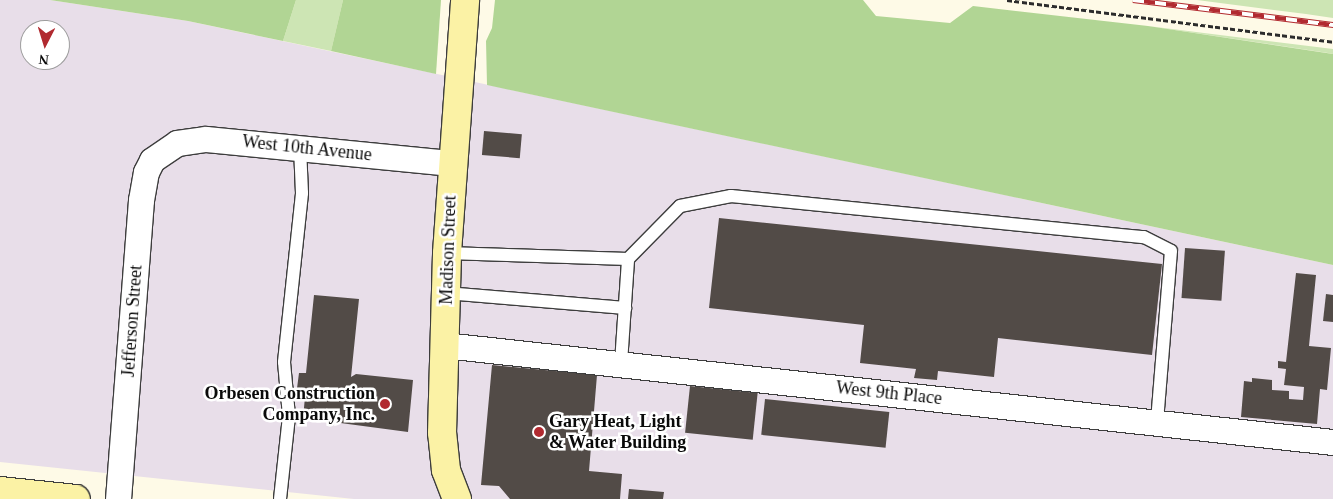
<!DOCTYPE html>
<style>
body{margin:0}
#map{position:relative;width:1333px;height:499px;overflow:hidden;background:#fefae7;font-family:Georgia,serif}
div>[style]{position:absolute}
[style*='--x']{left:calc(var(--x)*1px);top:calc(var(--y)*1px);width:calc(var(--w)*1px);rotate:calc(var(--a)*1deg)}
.industrial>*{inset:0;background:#e8dee9}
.green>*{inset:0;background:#cde5b4}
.forest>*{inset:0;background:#b1d594}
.building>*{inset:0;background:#524b47;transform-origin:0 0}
.path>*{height:3px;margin-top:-1.5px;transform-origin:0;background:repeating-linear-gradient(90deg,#2c2c2c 0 5px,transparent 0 7.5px)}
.roads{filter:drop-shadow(1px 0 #3d3d3d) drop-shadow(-1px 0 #3d3d3d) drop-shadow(0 1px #3d3d3d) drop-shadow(0 -1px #3d3d3d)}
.lane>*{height:12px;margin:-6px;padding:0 6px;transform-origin:6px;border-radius:6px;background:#fff}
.street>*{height:25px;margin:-12.5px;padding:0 12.5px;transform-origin:12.5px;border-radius:12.5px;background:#fff}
.secondary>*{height:28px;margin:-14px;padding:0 14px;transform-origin:14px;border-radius:14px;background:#fbf2a5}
.rail>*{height:5.5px;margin-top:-2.75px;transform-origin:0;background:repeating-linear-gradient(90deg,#fff 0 11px,#b12a30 0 22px);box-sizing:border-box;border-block:1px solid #b12a30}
.dots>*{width:14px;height:14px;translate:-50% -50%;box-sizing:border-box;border:2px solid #fff;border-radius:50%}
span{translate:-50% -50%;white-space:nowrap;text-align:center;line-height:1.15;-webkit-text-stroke:5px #fff;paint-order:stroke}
.street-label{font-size:18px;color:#0a0a0a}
.poi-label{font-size:18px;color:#0a0a0a;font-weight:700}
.right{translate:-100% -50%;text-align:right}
.left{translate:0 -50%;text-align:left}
.north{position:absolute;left:20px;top:20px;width:50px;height:50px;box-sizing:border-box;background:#fff;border:1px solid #9d9d9d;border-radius:50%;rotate:185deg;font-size:14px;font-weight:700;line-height:20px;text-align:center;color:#0a0a0a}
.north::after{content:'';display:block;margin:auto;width:18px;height:22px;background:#b12a30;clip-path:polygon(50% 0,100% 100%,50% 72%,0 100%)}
</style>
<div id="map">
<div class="industrial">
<div style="clip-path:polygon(evenodd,0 0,50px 0,188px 21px,1333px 265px,1333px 499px,354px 499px,0 462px,0 0,30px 30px,60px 30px,60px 60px,30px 60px,30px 30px)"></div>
</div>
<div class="green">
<div style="clip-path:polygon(296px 0,343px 0,331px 51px,283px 41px)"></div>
<div style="clip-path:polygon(1197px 0,1333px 0,1333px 18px,1306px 14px)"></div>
<div style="clip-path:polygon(1148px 26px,1333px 49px,1333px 54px,1328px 53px)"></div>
</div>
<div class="forest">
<div style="clip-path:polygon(50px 0,296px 0,283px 41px,188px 21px)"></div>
<div style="clip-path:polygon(343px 0,441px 0,436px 74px,331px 51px)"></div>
<div style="clip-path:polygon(495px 0,863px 0,876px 16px,950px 23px,973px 6px,1148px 26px,1333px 54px,1333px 265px,487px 85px,486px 41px,492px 28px)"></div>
</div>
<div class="building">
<div style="left:484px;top:131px;width:38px;height:24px;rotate:5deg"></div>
<div style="clip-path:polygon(719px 218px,1162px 264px,1152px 355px,998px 338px,994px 377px,938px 371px,937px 380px,914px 378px,916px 369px,860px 363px,864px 325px,709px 308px)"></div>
<div style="left:1185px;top:248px;width:40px;height:50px;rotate:4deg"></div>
<div style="clip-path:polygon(1296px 273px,1316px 275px,1309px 346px,1331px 348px,1327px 390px,1320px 389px,1317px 424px,1241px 417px,1244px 381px,1252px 382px,1252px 378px,1272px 380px,1272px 390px,1289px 391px,1289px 399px,1303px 400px,1304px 387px,1284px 385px,1286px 369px,1278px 368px,1278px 361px,1286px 362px)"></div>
<div style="clip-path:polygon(1326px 294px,1333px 295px,1333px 322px,1323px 321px)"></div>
<div style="clip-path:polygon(314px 295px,359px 299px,351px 377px,356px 374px,413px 380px,408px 432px,303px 418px,305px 397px,296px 396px,299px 373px,306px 373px)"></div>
<div style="clip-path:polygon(492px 365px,597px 375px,589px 471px,622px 474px,620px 499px,510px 499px,499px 486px,481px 485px)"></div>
<div style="left:690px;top:386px;width:68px;height:47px;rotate:6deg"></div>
<div style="left:765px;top:399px;width:125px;height:36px;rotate:6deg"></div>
<div style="clip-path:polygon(629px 489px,664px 492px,663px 499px,628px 499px)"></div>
</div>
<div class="path">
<div style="--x:1007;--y:0;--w:329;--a:7.3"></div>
</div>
<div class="roads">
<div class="lane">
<div style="--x:447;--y:253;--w:181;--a:1.9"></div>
<div style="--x:446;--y:293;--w:180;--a:4.8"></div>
<div style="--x:621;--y:363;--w:104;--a:-86.1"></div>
<div style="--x:628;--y:259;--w:74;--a:-45.5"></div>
<div style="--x:680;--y:206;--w:52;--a:-11.1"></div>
<div style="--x:731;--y:196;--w:415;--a:5.7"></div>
<div style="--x:1144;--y:237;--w:30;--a:27"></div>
<div style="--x:1171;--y:251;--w:173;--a:94.7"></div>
<div style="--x:280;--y:499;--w:83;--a:-83.8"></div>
<div style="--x:289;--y:416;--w:54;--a:-95.3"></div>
<div style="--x:284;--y:362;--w:170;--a:-83.9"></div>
<div style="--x:302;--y:193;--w:45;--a:-92.5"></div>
</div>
<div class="street">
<div style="--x:444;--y:345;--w:894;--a:6.23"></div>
<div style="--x:118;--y:499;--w:300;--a:-85.6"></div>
<div style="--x:141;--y:200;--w:28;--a:-80"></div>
<div style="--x:146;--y:172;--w:13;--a:-63"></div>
<div style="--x:152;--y:160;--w:30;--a:-34"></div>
<div style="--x:177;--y:143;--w:29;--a:-8"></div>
<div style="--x:206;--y:139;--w:247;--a:5.6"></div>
</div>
<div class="secondary">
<div style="--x:0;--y:491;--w:76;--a:6"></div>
<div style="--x:457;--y:499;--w:31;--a:-111"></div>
<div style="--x:446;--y:470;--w:37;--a:-96"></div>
<div style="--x:442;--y:433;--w:180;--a:-88.4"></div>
<div style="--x:447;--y:253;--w:254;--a:-85.9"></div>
</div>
</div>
<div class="rail">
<div style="--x:1133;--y:0;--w:202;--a:7.1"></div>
</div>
<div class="dots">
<div style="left:385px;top:404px;background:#b12a30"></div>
<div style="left:539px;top:432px;background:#b12a30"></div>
</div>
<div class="street-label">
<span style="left:307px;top:148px;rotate:6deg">West 10th Avenue</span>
<span style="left:448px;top:250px;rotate:-88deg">Madison Street</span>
<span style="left:132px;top:321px;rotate:-86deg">Jefferson Street</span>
<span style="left:889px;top:393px;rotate:6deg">West 9th Place</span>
</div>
<div class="poi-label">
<span class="right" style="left:375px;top:404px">Orbesen Construction<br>Company, Inc.</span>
<span class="left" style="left:549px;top:432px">Gary Heat, Light<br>&amp; Water Building</span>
</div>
<div class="north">N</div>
</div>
